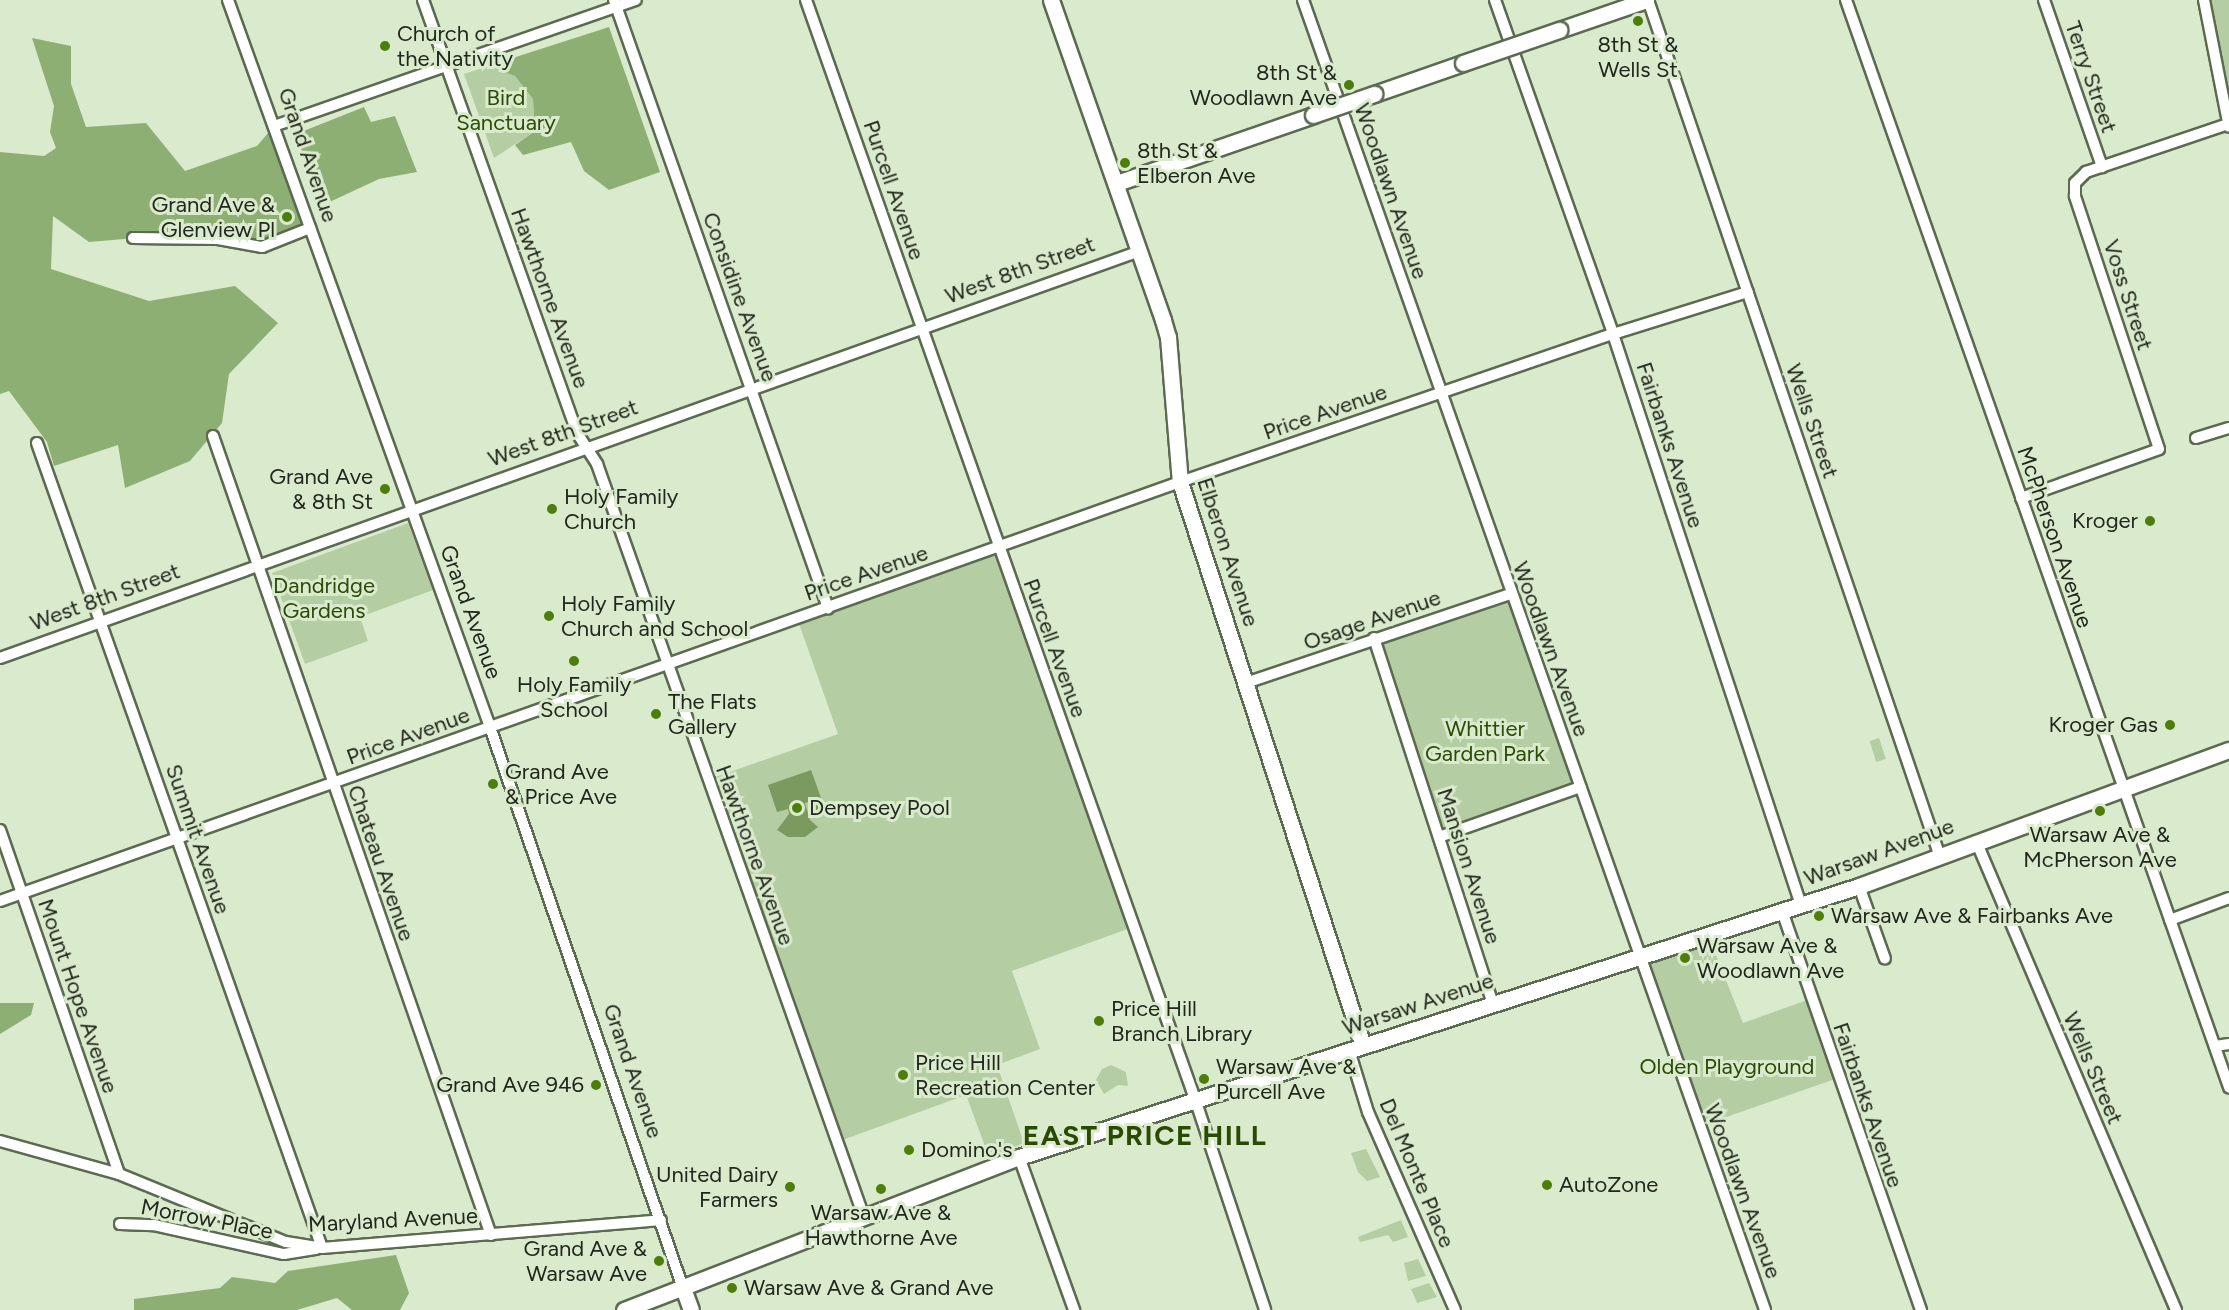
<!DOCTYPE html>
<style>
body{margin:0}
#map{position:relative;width:2229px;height:1310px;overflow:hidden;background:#daebcd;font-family:Figtree,sans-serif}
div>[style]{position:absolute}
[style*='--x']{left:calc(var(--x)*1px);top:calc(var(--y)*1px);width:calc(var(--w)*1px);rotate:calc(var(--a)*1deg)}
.green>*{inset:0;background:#b5cda3;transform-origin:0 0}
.forest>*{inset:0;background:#8eaf73}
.water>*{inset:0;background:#7a9a5f}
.roads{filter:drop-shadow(2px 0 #5c6a51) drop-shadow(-2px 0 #5c6a51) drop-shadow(0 2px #5c6a51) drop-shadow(0 -2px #5c6a51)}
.street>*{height:10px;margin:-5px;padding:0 5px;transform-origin:5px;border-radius:5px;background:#fff}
.secondary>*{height:15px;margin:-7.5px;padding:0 7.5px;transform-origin:7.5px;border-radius:7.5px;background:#fff}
.bridges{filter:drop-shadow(2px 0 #5c6a51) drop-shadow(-2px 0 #5c6a51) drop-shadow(0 2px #5c6a51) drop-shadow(0 -2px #5c6a51)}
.secondary-bridge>*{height:15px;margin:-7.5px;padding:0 7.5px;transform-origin:7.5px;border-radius:7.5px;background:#fff}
.dots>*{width:16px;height:16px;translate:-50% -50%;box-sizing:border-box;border:3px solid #daebcd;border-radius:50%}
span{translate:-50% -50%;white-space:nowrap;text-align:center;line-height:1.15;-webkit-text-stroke:6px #daebcd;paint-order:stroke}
.poi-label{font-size:22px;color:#21271c}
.left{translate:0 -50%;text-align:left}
.right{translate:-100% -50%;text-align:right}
.street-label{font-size:22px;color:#21271c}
.park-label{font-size:22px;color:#2c4a07}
.district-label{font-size:28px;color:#2a4902;font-weight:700;letter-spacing:1.5px}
</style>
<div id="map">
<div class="green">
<div style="clip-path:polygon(2204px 0,2229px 0,2229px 127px)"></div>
<div style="clip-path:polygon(488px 66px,515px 76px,533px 99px,535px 131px,494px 158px,464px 74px)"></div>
<div style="clip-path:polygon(408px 523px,433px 590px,360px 617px,368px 641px,305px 664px,272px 573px)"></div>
<div style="clip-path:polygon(998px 548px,1133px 927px,1012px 971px,1040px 1049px,997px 1065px,1024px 1143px,989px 1157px,966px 1095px,837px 1142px,707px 780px,838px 734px,797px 618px)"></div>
<div style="left:1511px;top:594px;width:205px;height:144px;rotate:70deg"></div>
<div style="left:1879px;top:738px;width:22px;height:10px;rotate:72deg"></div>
<div style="clip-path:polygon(1708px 935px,1743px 1023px,1810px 999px,1838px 1078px,1698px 1127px,1638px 957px)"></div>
<div style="clip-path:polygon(1111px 1065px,1126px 1072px,1128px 1086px,1118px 1085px,1104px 1094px,1096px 1080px,1102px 1069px)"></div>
<div style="clip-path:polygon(1366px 1149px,1380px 1177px,1367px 1181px,1358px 1172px,1351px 1153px)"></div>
<div style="clip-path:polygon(1401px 1220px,1408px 1237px,1393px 1242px,1388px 1235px,1360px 1242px,1358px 1237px)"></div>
<div style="clip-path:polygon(1418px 1259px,1426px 1276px,1408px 1281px,1404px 1263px)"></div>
<div style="clip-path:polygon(1429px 1283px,1437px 1297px,1417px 1303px,1411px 1289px)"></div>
</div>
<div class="forest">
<div style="clip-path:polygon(609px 27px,660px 172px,609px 190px,584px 171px,571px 142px,523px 155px,515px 145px,535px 131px,533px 99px,515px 76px,488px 66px)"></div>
<div style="clip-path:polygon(32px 38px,71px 46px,71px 84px,86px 127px,146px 123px,185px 171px,257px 146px,274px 126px,310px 228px,279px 243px,148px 237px,89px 242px,53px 216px,51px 269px,149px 301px,235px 286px,278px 323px,229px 374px,222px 423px,190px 461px,125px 488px,118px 445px,54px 466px,47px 442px,9px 391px,0 394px,0 152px,44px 156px,56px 148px,50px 132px,54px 106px)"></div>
<div style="clip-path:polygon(364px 107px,371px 122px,395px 116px,417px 172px,379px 179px,321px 206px,296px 134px)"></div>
<div style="clip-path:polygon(0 1003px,34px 1003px,31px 1015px,0 1034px)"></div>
<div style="clip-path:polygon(396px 1255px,409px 1293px,400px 1310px,352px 1310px,337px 1298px,297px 1310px,134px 1310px,134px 1299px,220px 1288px,232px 1277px,275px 1283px,288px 1271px)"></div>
</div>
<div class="water">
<div style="clip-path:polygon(811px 770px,825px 809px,812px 814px,808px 802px,805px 803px,810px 820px,818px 827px,805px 837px,788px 837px,777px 830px,789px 814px,788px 809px,777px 812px,768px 785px)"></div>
</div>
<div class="roads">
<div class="street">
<div style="--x:228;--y:0;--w:773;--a:70.18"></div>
<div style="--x:490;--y:727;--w:593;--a:71.02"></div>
<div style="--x:423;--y:0;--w:460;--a:70.4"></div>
<div style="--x:577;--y:433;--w:37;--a:57"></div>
<div style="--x:597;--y:464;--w:799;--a:70.48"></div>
<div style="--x:614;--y:0;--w:645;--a:70.61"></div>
<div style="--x:806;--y:0;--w:1166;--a:70.51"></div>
<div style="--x:1195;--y:1099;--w:222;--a:71.6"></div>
<div style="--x:1303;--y:0;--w:1389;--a:70.57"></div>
<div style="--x:1495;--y:0;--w:354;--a:70.5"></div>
<div style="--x:1613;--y:334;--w:601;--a:71.78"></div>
<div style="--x:1648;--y:0;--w:902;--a:71.18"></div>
<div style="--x:1846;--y:0;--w:1153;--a:70.59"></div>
<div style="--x:2044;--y:0;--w:177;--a:70.8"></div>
<div style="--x:2204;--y:0;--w:129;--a:78.9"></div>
<div style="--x:274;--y:126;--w:383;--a:-19.2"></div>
<div style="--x:133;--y:238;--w:85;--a:0.7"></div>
<div style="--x:218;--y:239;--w:45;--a:10.3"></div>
<div style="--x:262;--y:247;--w:52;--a:-21.6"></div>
<div style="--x:213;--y:436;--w:846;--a:70.82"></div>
<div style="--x:2196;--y:438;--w:34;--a:-17"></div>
<div style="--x:37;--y:443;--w:854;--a:70.5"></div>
<div style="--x:2021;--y:498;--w:146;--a:-19.5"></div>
<div style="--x:2159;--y:449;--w:267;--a:-108.4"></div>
<div style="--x:2075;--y:196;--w:13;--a:-90"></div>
<div style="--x:2075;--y:183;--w:16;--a:-45"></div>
<div style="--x:2086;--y:172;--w:150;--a:-18.7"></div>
<div style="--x:1374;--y:638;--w:385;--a:72"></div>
<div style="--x:0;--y:658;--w:1210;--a:-19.65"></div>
<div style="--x:1246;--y:683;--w:280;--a:-18.6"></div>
<div style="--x:0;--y:830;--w:364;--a:70.9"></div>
<div style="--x:1439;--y:837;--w:150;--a:-19.5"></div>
<div style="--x:1976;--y:841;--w:510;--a:66.9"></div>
<div style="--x:1859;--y:886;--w:77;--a:70.4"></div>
<div style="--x:0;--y:901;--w:1252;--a:-19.55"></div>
<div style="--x:1180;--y:482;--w:458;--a:-18.9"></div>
<div style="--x:1613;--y:334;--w:141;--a:-17.3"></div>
<div style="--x:1782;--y:911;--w:423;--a:70.8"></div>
<div style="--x:2170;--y:920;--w:63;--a:-20.4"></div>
<div style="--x:2215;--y:1046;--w:14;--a:-8"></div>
<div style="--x:1349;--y:1050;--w:65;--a:73"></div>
<div style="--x:1368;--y:1112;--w:216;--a:66.3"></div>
<div style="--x:0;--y:1141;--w:123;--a:15.5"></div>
<div style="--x:119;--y:1174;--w:180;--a:22.2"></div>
<div style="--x:286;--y:1242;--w:36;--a:9"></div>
<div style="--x:322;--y:1248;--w:340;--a:-4.7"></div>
<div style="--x:1019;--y:1157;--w:163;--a:70.2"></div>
<div style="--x:120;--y:1224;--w:34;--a:2"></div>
<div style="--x:154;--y:1225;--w:133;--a:12.6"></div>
<div style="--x:284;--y:1254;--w:33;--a:-9"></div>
</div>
<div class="secondary">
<div style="--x:1051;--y:0;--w:339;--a:70.7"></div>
<div style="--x:1163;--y:320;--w:18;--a:74"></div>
<div style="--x:1168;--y:337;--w:145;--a:85.3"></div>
<div style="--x:1180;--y:482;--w:593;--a:72.02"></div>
<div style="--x:1559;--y:30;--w:92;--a:-19"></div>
<div style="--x:1374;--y:94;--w:94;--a:-19.2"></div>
<div style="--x:1117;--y:183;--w:207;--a:-19.1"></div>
<div style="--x:683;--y:1288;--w:23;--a:70"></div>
<div style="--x:624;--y:1310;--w:424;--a:-21.2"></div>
<div style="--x:1019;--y:1157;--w:883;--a:-17.88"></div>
<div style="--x:1859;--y:886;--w:394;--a:-20.2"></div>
</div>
</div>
<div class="bridges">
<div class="secondary-bridge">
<div style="--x:1463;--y:63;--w:102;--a:-19"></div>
<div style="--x:1313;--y:115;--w:65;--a:-19"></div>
</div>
</div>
<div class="dots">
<div style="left:1638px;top:21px;background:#4d7d0a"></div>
<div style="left:385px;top:46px;background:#4d7d0a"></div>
<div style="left:1349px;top:85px;background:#4d7d0a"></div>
<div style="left:1125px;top:163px;background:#4d7d0a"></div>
<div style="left:287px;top:217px;background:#4d7d0a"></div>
<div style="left:385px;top:489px;background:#4d7d0a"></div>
<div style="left:552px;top:509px;background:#4d7d0a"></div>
<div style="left:2150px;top:521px;background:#4d7d0a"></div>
<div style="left:549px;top:616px;background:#4d7d0a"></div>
<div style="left:574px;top:661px;background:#4d7d0a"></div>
<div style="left:656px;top:714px;background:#4d7d0a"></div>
<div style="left:2170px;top:725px;background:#4d7d0a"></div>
<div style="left:493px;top:784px;background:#4d7d0a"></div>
<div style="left:797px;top:808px;background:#4d7d0a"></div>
<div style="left:2100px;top:811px;background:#4d7d0a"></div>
<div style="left:1819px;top:916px;background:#4d7d0a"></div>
<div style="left:1685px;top:958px;background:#4d7d0a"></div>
<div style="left:1099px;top:1021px;background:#4d7d0a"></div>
<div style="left:903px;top:1075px;background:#4d7d0a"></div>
<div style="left:1204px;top:1079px;background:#4d7d0a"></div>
<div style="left:596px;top:1085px;background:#4d7d0a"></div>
<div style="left:909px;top:1150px;background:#4d7d0a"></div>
<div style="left:1547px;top:1185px;background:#4d7d0a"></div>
<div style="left:790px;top:1187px;background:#4d7d0a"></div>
<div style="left:881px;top:1189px;background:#4d7d0a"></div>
<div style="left:659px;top:1261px;background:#4d7d0a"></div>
<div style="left:732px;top:1288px;background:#4d7d0a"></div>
</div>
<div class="poi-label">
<span class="left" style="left:397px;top:46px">Church of<br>the Nativity</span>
<span style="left:1638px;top:57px">8th St &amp;<br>Wells St</span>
<span class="right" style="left:1337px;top:85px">8th St &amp;<br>Woodlawn Ave</span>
<span class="left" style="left:1137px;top:163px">8th St &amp;<br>Elberon Ave</span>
<span class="right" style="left:275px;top:217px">Grand Ave &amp;<br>Glenview Pl</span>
<span class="right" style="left:373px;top:489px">Grand Ave<br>&amp; 8th St</span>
<span class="left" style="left:564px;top:509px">Holy Family<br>Church</span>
<span class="right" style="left:2138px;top:521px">Kroger</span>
<span class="left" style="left:561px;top:616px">Holy Family<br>Church and School</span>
<span style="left:574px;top:697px">Holy Family<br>School</span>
<span class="left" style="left:668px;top:714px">The Flats<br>Gallery</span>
<span class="right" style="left:2158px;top:725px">Kroger Gas</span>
<span class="left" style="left:505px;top:784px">Grand Ave<br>&amp; Price Ave</span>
<span class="left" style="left:809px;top:808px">Dempsey Pool</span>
<span style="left:2100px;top:847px">Warsaw Ave &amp;<br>McPherson Ave</span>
<span class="left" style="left:1831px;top:916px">Warsaw Ave &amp; Fairbanks Ave</span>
<span class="left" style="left:1697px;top:958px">Warsaw Ave &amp;<br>Woodlawn Ave</span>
<span class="left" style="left:1111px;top:1021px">Price Hill<br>Branch Library</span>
<span class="left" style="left:915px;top:1075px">Price Hill<br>Recreation Center</span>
<span class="left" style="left:1216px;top:1079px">Warsaw Ave &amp;<br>Purcell Ave</span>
<span class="right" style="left:584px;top:1085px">Grand Ave 946</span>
<span class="left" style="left:921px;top:1150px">Domino's</span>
<span class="right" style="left:778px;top:1187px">United Dairy<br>Farmers</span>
<span class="left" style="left:1559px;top:1185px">AutoZone</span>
<span style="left:881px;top:1225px">Warsaw Ave &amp;<br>Hawthorne Ave</span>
<span class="right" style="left:647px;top:1261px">Grand Ave &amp;<br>Warsaw Ave</span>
<span class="left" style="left:744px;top:1288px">Warsaw Ave &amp; Grand Ave</span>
</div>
<div class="street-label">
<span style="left:2091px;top:77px;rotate:71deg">Terry Street</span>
<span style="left:308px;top:155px;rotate:71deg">Grand Avenue</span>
<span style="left:894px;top:190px;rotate:71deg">Purcell Avenue</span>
<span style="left:1391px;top:191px;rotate:71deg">Woodlawn Avenue</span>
<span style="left:1020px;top:270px;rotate:-20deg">West 8th Street</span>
<span style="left:2128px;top:295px;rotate:72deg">Voss Street</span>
<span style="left:740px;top:297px;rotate:70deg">Considine Avenue</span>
<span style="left:550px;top:298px;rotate:70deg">Hawthorne Avenue</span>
<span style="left:1325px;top:412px;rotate:-19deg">Price Avenue</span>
<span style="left:1812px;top:421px;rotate:71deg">Wells Street</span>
<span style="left:563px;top:433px;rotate:-20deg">West 8th Street</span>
<span style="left:1670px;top:445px;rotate:72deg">Fairbanks Avenue</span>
<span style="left:2055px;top:537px;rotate:71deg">McPherson Avenue</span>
<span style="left:1228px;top:552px;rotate:72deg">Elberon Avenue</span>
<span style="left:866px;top:573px;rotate:-19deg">Price Avenue</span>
<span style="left:105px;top:597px;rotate:-20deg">West 8th Street</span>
<span style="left:471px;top:612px;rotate:70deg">Grand Avenue</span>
<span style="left:1372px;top:620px;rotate:-19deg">Osage Avenue</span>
<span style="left:1055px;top:648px;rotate:70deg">Purcell Avenue</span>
<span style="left:1551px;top:649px;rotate:70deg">Woodlawn Avenue</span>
<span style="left:408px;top:736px;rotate:-20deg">Price Avenue</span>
<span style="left:198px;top:839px;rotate:71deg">Summit Avenue</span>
<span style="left:1879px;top:852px;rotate:-20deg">Warsaw Avenue</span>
<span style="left:755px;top:855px;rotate:70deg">Hawthorne Avenue</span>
<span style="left:381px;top:863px;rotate:71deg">Chateau Avenue</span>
<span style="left:1469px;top:866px;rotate:72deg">Mansion Avenue</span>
<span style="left:78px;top:996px;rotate:71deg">Mount Hope Avenue</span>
<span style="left:1418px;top:1004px;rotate:-18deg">Warsaw Avenue</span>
<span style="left:2093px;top:1068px;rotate:67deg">Wells Street</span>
<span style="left:633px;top:1071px;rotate:71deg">Grand Avenue</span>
<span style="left:1868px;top:1105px;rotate:71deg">Fairbanks Avenue</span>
<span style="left:1417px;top:1173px;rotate:67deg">Del Monte Place</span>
<span style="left:1743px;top:1191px;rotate:70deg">Woodlawn Avenue</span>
<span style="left:207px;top:1219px;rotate:11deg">Morrow Place</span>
<span style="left:393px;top:1220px;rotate:-3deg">Maryland Avenue</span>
</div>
<div class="park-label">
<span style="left:506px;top:110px">Bird<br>Sanctuary</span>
<span style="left:324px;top:598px">Dandridge<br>Gardens</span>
<span style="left:1485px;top:741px">Whittier<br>Garden Park</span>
<span style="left:1727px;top:1067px">Olden Playground</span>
</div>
<div class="district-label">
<span style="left:1145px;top:1135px">EAST PRICE HILL</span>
</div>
</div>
